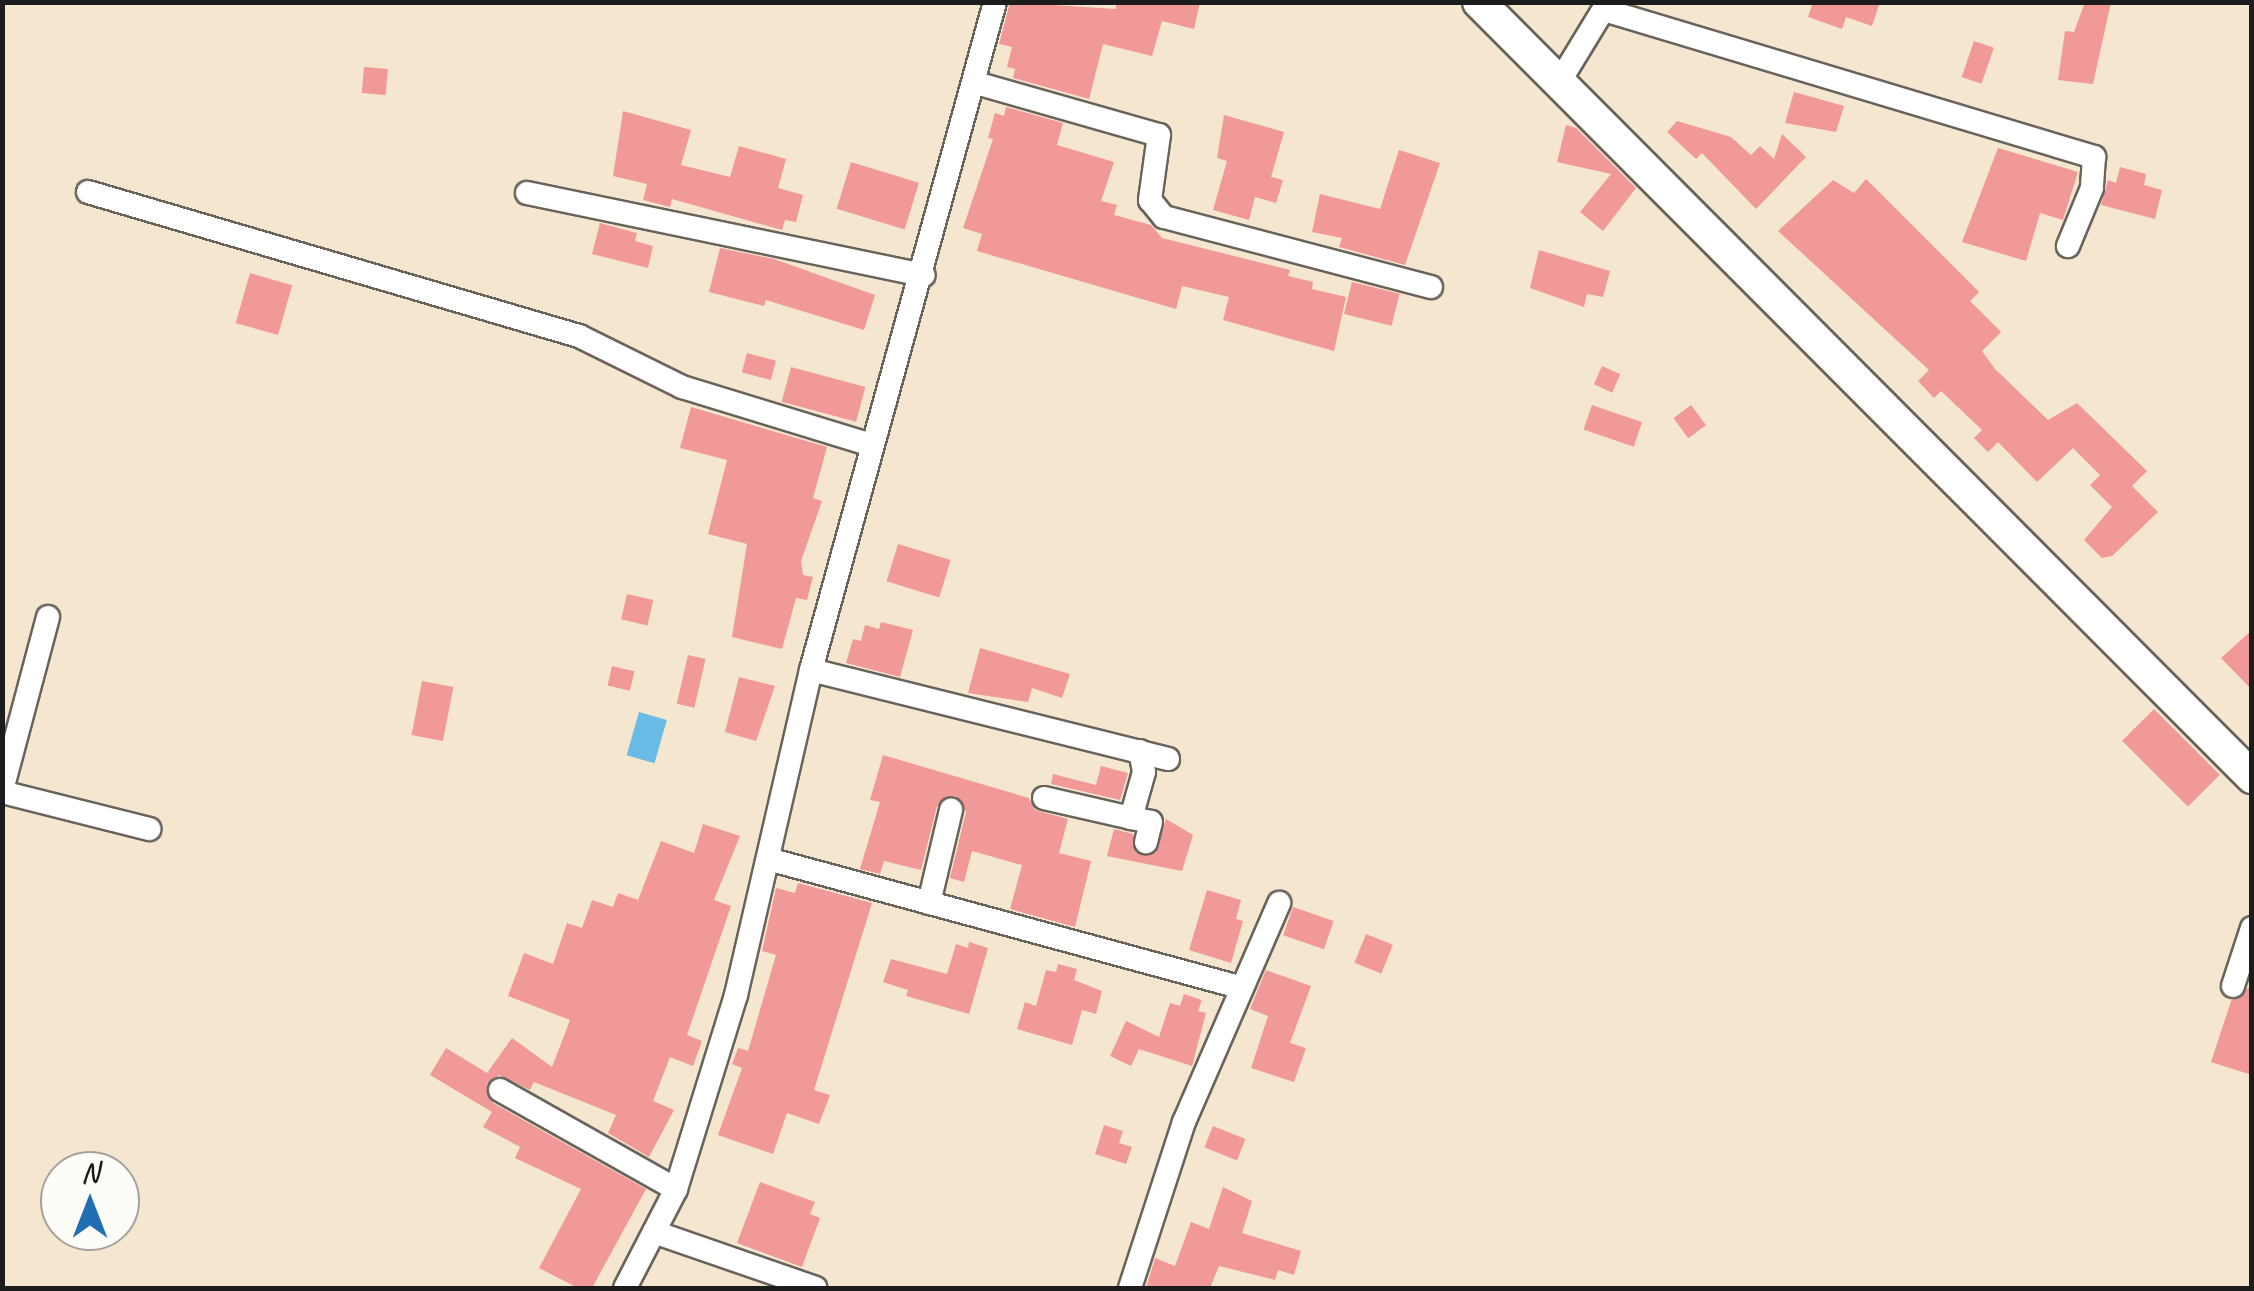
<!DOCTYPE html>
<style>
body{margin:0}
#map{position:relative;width:2254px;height:1291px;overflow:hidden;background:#f5e6cf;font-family:Caveat,sans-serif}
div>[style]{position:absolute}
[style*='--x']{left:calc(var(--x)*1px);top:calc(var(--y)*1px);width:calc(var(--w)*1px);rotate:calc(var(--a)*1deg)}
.water>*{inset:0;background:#6abce6;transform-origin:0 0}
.building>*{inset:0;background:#f19998;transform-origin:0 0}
.roads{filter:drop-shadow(2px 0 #68635b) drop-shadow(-2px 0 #68635b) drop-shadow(0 2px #68635b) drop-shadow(0 -2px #68635b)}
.minor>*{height:22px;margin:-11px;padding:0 11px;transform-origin:11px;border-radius:11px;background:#fff}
.secondary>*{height:32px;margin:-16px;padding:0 16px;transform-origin:16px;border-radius:16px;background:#fff}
span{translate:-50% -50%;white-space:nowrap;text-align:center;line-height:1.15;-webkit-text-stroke:8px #fdfcf7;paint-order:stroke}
.frame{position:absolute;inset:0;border:5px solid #1c1c1c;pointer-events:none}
.north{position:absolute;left:40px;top:1151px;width:100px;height:100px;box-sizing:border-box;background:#fdfcf7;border:2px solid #a3a29f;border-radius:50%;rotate:0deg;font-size:28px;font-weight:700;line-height:40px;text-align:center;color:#1c1c1c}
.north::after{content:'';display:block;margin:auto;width:35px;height:45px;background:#1f6fb2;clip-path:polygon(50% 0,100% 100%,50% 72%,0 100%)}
</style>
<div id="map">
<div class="water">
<div style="left:639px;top:712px;width:29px;height:45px;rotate:16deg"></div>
</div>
<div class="building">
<div style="clip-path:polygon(1010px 2px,1116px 9px,1116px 2px,1200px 2px,1194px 29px,1162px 21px,1152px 56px,1103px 44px,1089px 99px,1013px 78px,1015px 69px,1007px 67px,1012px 47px,999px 44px)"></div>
<div style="clip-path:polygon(1813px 2px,1880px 2px,1872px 26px,1846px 17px,1842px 29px,1808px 17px)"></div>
<div style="clip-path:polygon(2085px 2px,2111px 2px,2093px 84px,2058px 80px,2065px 31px,2074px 32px)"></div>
<div style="left:1974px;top:41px;width:21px;height:38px;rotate:19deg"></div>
<div style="left:364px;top:67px;width:24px;height:26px;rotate:5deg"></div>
<div style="clip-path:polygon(1794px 92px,1844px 106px,1836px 132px,1785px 123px)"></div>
<div style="clip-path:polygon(1006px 107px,1063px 123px,1057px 145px,1114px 162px,1101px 201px,1117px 205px,1114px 215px,1151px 225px,1162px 238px,1290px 270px,1288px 276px,1313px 282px,1312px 289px,1346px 297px,1334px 351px,1223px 320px,1229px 297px,1182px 286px,1176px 309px,977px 251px,982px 234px,963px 228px,993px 139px,988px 138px,995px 113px,1004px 116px)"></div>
<div style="clip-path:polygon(623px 111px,691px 130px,681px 165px,730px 177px,739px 146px,786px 159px,778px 188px,803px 195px,796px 222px,785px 220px,782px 230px,672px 199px,670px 207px,643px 200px,647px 184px,613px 176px)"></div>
<div style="clip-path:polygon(1224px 115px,1284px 132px,1271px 177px,1283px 180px,1276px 203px,1255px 197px,1249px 220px,1213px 210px,1227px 161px,1217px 158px)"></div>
<div style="clip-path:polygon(1677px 121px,1731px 137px,1751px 155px,1760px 146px,1774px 159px,1782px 134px,1806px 157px,1756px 209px,1702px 153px,1696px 159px,1667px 132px)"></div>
<div style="clip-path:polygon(1566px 125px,1576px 128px,1636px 188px,1603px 231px,1580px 212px,1611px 174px,1557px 162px)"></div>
<div style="clip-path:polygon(1998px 148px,2078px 172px,2063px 220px,2040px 213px,2026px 261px,1962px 242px)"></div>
<div style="clip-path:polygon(1399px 150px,1440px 163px,1405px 265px,1339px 247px,1342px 238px,1312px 232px,1320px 194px,1380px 209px)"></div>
<div style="left:851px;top:162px;width:71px;height:49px;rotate:17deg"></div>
<div style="clip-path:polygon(2120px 167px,2146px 174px,2144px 185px,2162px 190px,2155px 219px,2101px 205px,2108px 180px,2116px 183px)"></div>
<div style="clip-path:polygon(1866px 179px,1979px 292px,1970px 301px,2001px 332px,1982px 351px,1995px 369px,2048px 420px,2077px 403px,2147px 471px,2132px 486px,2158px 512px,2112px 556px,2102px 558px,2084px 540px,2112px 507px,2090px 485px,2100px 475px,2073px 448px,2037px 482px,1998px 442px,1988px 452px,1974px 438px,1982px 430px,1941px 391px,1934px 398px,1918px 381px,1929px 370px,1778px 231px,1833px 180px,1854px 193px)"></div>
<div style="clip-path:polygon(600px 223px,637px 233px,635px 241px,653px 246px,648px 268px,592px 254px)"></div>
<div style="clip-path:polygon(720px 248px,774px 259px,875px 295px,864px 330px,766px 300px,764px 306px,709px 292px)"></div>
<div style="clip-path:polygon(1539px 250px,1610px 271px,1603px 297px,1587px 294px,1584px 307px,1530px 288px)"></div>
<div style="left:250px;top:273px;width:44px;height:52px;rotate:16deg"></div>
<div style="left:1352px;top:282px;width:49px;height:33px;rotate:14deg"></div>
<div style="left:747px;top:353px;width:30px;height:20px;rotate:15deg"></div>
<div style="left:1602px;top:366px;width:20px;height:20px;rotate:24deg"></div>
<div style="left:791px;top:367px;width:77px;height:36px;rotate:15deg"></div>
<div style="left:1592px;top:405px;width:53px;height:26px;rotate:19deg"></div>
<div style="left:1691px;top:405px;width:25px;height:22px;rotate:53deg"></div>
<div style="clip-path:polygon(691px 407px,827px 447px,813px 498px,822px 501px,801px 561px,803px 575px,813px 577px,807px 600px,796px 598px,782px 649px,732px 637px,747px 544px,708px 534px,727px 460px,680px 448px)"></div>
<div style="left:898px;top:544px;width:55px;height:39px;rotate:17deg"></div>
<div style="left:627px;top:594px;width:27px;height:26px;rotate:13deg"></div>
<div style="clip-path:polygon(881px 622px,913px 630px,900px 677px,846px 663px,853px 639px,861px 641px,865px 625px,879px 629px)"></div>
<div style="clip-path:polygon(2252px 630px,2252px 690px,2221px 658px)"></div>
<div style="clip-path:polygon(980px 648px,1070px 674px,1062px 698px,1032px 688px,1028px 702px,968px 693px)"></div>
<div style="left:688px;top:655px;width:18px;height:50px;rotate:13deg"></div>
<div style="left:612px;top:666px;width:23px;height:20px;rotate:13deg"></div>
<div style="clip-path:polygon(739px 677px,775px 686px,756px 741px,725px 732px)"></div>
<div style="left:422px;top:681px;width:32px;height:55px;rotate:11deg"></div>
<div style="left:2154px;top:709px;width:93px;height:45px;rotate:45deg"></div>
<div style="clip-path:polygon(883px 755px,1029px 798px,1035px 810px,1068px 819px,1059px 853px,1091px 861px,1075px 927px,1010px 909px,1022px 865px,972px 851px,964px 882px,950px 878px,966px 812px,955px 796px,937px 806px,921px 870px,884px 861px,880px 874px,860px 869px,880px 802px,870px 800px)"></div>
<div style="clip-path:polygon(1101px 766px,1128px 773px,1120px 800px,1051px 784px,1053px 774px,1096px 785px)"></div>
<div style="clip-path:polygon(1166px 819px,1193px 835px,1182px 871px,1107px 856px,1114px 829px,1133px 834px,1136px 853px,1156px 853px)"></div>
<div style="clip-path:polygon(703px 824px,740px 836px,714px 900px,731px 906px,687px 1035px,702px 1041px,693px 1066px,670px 1057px,653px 1101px,674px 1110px,649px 1157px,608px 1133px,616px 1115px,534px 1082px,530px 1090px,499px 1075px,487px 1084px,493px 1103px,646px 1189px,592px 1288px,578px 1288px,539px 1268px,581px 1189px,515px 1158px,520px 1147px,483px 1127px,492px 1112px,430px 1075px,446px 1048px,487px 1073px,512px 1038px,552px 1067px,570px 1020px,508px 996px,524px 953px,553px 964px,567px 923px,582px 928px,592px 900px,613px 907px,618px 893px,638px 900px,661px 841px,694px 853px)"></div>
<div style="clip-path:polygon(798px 883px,872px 903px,814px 1090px,830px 1095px,819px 1124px,787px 1113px,773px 1154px,718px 1135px,742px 1068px,732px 1064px,738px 1048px,748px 1051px,776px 955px,762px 951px,776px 888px,795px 893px)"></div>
<div style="clip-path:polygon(1207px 890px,1241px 900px,1236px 919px,1243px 921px,1231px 963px,1189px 950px)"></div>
<div style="left:1293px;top:907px;width:43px;height:30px;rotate:19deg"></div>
<div style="left:1366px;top:934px;width:29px;height:31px;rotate:22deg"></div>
<div style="clip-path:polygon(969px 942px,988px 948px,969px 1014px,906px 996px,908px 990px,883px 982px,891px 959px,947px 974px,956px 944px,968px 948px)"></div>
<div style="clip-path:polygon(1058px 964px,1077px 969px,1074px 980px,1102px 991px,1096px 1014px,1082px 1010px,1072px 1045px,1017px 1029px,1025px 1002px,1036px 1006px,1046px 970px,1056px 972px)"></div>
<div style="clip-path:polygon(1266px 970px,1311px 986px,1290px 1043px,1306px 1048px,1294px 1082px,1251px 1068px,1268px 1016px,1250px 1009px)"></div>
<div style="clip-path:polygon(2248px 988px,2252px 989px,2252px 1075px,2211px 1062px,2231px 1001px)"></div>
<div style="clip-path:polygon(1184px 994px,1202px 1000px,1198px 1011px,1206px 1013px,1192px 1066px,1139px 1049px,1131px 1066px,1110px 1056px,1126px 1021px,1159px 1037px,1170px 1003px,1180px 1006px)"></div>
<div style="clip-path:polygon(1104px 1125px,1123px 1131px,1119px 1143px,1132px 1147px,1126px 1164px,1095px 1154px)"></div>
<div style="left:1213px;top:1126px;width:35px;height:23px;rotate:22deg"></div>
<div style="clip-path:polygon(760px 1182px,815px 1202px,810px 1214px,820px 1218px,802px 1267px,737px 1243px)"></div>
<div style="clip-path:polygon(1223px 1187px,1252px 1201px,1242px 1233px,1301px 1251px,1294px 1275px,1278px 1270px,1275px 1280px,1219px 1266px,1210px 1288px,1146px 1288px,1155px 1258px,1175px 1266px,1191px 1222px,1209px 1229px)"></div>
</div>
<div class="roads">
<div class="minor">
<div style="--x:1604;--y:10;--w:512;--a:16.7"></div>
<div style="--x:2094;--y:157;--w:31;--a:94"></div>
<div style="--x:2092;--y:188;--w:63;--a:112.5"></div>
<div style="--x:976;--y:83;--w:190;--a:15.9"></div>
<div style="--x:1159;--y:135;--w:66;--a:97.9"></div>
<div style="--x:1150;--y:200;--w:22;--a:51"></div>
<div style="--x:1164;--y:217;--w:276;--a:14.7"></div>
<div style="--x:1558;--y:84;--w:96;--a:-58.6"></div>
<div style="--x:88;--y:192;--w:512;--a:16.35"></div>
<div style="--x:579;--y:336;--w:115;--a:26.3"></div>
<div style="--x:682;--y:387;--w:199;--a:17"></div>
<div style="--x:527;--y:193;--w:405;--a:11.7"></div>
<div style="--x:811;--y:670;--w:368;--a:14"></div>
<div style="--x:1140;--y:751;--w:21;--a:79"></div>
<div style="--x:1144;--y:772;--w:48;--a:105.8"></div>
<div style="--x:1131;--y:818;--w:20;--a:11"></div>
<div style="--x:1151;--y:822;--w:21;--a:104"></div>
<div style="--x:2;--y:790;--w:179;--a:-75.1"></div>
<div style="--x:2;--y:792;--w:152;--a:14.1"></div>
<div style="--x:1044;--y:798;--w:89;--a:12.9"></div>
<div style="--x:768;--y:859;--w:491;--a:15.2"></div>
<div style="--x:929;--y:903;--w:96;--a:-76.7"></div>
<div style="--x:2233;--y:986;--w:61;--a:-71.9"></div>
<div style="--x:500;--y:1090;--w:202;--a:29.4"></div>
<div style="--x:654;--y:1232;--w:171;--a:19.1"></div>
<div style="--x:625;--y:1288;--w:111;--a:-62.7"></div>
<div style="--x:676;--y:1189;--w:203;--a:-72.8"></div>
<div style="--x:736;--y:995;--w:334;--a:-77"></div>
<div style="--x:811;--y:670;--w:693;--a:-74.6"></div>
<div style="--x:1130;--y:1288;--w:175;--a:-72"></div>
<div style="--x:1184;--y:1122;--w:239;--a:-66.5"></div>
</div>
<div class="secondary">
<div style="--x:1479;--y:2;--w:1095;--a:45.07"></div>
</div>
</div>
<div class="frame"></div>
<div class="north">N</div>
</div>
